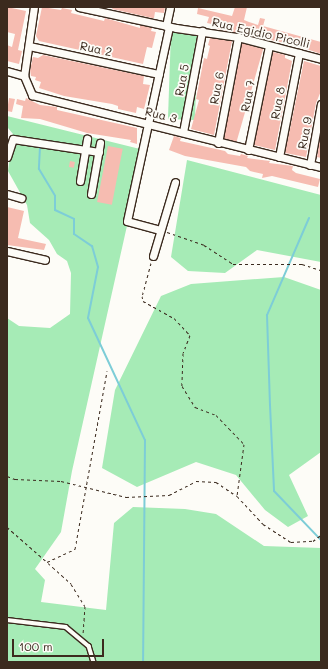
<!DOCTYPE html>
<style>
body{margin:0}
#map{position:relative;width:328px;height:669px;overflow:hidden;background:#fdfcf7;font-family:Mali,sans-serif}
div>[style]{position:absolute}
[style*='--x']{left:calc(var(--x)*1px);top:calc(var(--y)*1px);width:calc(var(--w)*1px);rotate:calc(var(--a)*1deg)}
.green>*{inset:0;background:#a6ebb6;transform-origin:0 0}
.stream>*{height:2px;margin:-1px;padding:0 1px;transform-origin:1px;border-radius:1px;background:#7dcdd7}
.building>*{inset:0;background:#f6bcb1;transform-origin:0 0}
.path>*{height:1px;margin-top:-0.5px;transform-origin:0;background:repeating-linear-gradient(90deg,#3b2a1e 0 3px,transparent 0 6px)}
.roads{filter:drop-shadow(1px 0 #3b2a1e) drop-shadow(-1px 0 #3b2a1e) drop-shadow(0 1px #3b2a1e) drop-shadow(0 -1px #3b2a1e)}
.lane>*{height:3.5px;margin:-1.75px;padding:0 1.75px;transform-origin:1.75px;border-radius:1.75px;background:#fdfcf7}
.street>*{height:7px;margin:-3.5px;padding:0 3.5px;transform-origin:3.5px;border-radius:3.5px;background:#fdfcf7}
span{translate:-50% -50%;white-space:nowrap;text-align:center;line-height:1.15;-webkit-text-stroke:3.5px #fdfcf7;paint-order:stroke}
.street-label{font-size:12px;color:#3b2a1e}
.frame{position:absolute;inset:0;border:8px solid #3b2a1e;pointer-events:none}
.scale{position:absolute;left:12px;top:639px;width:92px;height:18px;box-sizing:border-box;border:2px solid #3b2a1e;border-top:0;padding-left:5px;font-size:12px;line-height:14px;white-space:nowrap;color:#3b2a1e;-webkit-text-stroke:3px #fdfcf7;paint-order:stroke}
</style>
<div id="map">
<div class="green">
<div style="left:171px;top:32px;width:27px;height:87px;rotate:2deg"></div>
<div style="clip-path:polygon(7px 116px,144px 150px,72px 471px,61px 532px,35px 569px,45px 580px,41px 602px,106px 610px,114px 523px,133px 507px,185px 509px,216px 514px,264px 546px,321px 548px,321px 662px,7px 662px,7px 318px,19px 326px,50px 328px,70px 314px,71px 273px,67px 261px,57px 254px,49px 240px,30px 223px,27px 205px,8px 171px,13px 134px,8px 128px)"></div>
<div style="clip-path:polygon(187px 160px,321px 195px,321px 262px,257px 250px,225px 273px,188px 271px,171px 257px)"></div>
<div style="clip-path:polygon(284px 277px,321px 290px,321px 452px,289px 475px,308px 516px,288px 527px,265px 510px,236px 475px,196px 462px,137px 487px,102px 468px,115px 390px,161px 296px,191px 284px)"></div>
</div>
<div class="stream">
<div style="--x:40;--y:147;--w:22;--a:93"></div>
<div style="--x:39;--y:169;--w:31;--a:59"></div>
<div style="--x:55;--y:196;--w:14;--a:90"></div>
<div style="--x:55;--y:210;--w:21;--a:25"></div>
<div style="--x:74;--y:219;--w:15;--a:90"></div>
<div style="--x:74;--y:234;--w:22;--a:34"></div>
<div style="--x:92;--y:246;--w:22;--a:74"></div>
<div style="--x:98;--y:267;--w:52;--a:101.1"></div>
<div style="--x:88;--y:318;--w:135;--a:65"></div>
<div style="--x:145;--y:440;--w:222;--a:90.5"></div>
<div style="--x:309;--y:218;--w:106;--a:113.4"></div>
<div style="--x:267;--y:315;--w:90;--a:88.1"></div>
<div style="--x:270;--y:405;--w:86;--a:87.3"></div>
<div style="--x:274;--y:491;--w:68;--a:46.2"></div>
</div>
<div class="building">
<div style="clip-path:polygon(7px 7px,26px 11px,18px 50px,22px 51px,19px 64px,7px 61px,7px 45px,12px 47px,15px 34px,7px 32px)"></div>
<div style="clip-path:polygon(42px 7px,61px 10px,62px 8px,72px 10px,71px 13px,104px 21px,105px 18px,140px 28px,140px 25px,152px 28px,151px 31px,156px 32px,152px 48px,147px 47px,143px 64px,39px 41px,36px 36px)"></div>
<div style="clip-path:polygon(113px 7px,165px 7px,164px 13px,155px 12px,154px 18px,152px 18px,112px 9px)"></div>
<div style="clip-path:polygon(235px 7px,247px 7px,244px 20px,249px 22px,258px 25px,260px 18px,265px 19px,263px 26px,321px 42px,321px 54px,295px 45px,218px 29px,216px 25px,207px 23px,209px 17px,197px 14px,198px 8px,232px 16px)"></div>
<div style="clip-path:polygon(210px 38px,232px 41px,214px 135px,191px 129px,199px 100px,196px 99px,204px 58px,207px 59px,210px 46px,208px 45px)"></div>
<div style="left:242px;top:43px;width:22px;height:97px;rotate:16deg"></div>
<div style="clip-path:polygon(273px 52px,285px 55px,285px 58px,292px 61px,275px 150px,254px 145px)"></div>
<div style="clip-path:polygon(43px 55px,144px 76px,143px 84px,150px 85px,144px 109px,137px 107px,136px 113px,118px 109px,118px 106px,112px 104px,64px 96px,39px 88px,41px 82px,35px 80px,36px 77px,31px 76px,30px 70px,33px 57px,38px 58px)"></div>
<div style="clip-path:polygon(304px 61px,321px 66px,321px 91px,316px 103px,306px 157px,285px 153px)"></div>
<div style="clip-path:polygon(9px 98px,15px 99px,12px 112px,7px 111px)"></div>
<div style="clip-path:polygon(26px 98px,40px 105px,57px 107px,57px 110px,137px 128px,137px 144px,130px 142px,131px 140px,87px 133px,40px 119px,21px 118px,23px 106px,16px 104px,17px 99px,25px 101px)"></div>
<div style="clip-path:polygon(321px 132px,321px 158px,317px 157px)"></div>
<div style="clip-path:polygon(174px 136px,181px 138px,180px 141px,225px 151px,228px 154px,240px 156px,241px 154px,248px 156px,247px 158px,270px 161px,269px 163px,293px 166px,292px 170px,296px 173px,320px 179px,318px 187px,272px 176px,262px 178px,263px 174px,250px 171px,246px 167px,185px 156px,169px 150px)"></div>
<div style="left:108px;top:146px;width:15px;height:57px;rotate:11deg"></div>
<div style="left:70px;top:161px;width:5px;height:6px;rotate:11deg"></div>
<div style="clip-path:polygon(7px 207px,24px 211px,18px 238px,46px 244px,44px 250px,7px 245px)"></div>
</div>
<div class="path">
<div style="--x:167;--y:232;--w:39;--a:19"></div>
<div style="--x:204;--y:245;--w:35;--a:33"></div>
<div style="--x:233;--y:264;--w:69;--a:0"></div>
<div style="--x:302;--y:264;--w:20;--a:18"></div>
<div style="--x:151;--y:263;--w:34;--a:105"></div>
<div style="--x:142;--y:296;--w:5;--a:79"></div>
<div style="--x:143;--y:301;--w:35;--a:29"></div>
<div style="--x:174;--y:318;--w:23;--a:47"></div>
<div style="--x:190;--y:335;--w:19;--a:111"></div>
<div style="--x:183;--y:353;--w:33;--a:92"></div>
<div style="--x:182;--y:386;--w:25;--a:58"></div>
<div style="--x:195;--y:407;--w:22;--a:21"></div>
<div style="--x:216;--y:415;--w:40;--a:46"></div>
<div style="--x:244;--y:444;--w:52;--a:97.7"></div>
<div style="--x:7;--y:476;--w:9;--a:21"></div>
<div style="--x:15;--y:479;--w:46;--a:2.5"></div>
<div style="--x:61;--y:481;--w:67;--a:13.8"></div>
<div style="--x:126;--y:497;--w:43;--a:-2.7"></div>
<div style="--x:169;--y:495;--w:30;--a:-27"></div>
<div style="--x:196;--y:481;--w:20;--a:3"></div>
<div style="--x:216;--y:482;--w:25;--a:34"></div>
<div style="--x:237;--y:496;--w:38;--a:47"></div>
<div style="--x:263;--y:524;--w:33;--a:33"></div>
<div style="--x:291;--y:542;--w:22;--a:-3"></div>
<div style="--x:313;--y:541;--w:10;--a:-37"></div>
<div style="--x:7;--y:527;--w:53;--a:41.2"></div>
<div style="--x:47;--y:562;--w:31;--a:-25"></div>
<div style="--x:75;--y:549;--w:181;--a:-79.8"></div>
<div style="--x:48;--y:563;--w:31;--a:42"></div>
<div style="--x:71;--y:584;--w:26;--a:58"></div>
<div style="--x:85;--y:606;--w:29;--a:94"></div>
</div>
<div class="roads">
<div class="lane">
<div style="--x:7;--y:620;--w:59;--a:6.8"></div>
<div style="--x:66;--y:627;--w:30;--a:40"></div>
<div style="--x:89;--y:646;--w:17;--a:73"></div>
</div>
<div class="street">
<div style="--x:79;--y:7;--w:99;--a:12.2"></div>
<div style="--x:176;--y:28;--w:63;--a:8.3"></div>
<div style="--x:238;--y:37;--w:86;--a:14.8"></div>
<div style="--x:166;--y:26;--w:19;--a:-78"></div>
<div style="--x:29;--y:46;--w:133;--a:12.2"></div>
<div style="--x:7;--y:71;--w:18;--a:16"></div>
<div style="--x:24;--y:76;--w:21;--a:67"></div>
<div style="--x:32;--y:95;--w:298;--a:14"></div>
<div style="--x:24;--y:76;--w:70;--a:-81.8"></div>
<div style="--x:183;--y:132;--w:103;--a:-79.3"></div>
<div style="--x:218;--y:143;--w:108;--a:-79.3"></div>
<div style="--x:248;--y:150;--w:106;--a:-78.6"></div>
<div style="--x:7;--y:157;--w:19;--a:-72"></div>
<div style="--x:13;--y:139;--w:87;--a:8.6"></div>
<div style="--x:279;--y:157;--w:106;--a:-79.1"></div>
<div style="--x:310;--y:165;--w:62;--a:-79.8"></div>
<div style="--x:80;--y:181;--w:43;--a:-80.5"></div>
<div style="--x:7;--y:194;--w:15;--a:16"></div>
<div style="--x:91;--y:194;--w:52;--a:-80"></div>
<div style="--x:160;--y:230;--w:34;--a:-165"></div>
<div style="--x:127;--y:221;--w:199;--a:-77.8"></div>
<div style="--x:7;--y:251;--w:39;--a:13"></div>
<div style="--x:153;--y:256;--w:77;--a:-73.4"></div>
</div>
</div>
<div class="street-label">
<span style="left:261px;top:33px;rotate:13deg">Rua Egidio Picolli</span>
<span style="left:96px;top:49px;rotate:12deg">Rua 2</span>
<span style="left:182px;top:80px;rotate:-79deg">Rua 5</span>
<span style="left:217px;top:88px;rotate:-79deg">Rua 6</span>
<span style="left:248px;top:96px;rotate:-79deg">Rua 7</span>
<span style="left:278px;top:103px;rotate:-79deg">Rua 8</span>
<span style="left:161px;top:115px;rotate:14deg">Rua 3</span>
<span style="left:305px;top:133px;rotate:-79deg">Rua 9</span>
</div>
<div class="frame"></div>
<div class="scale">100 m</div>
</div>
